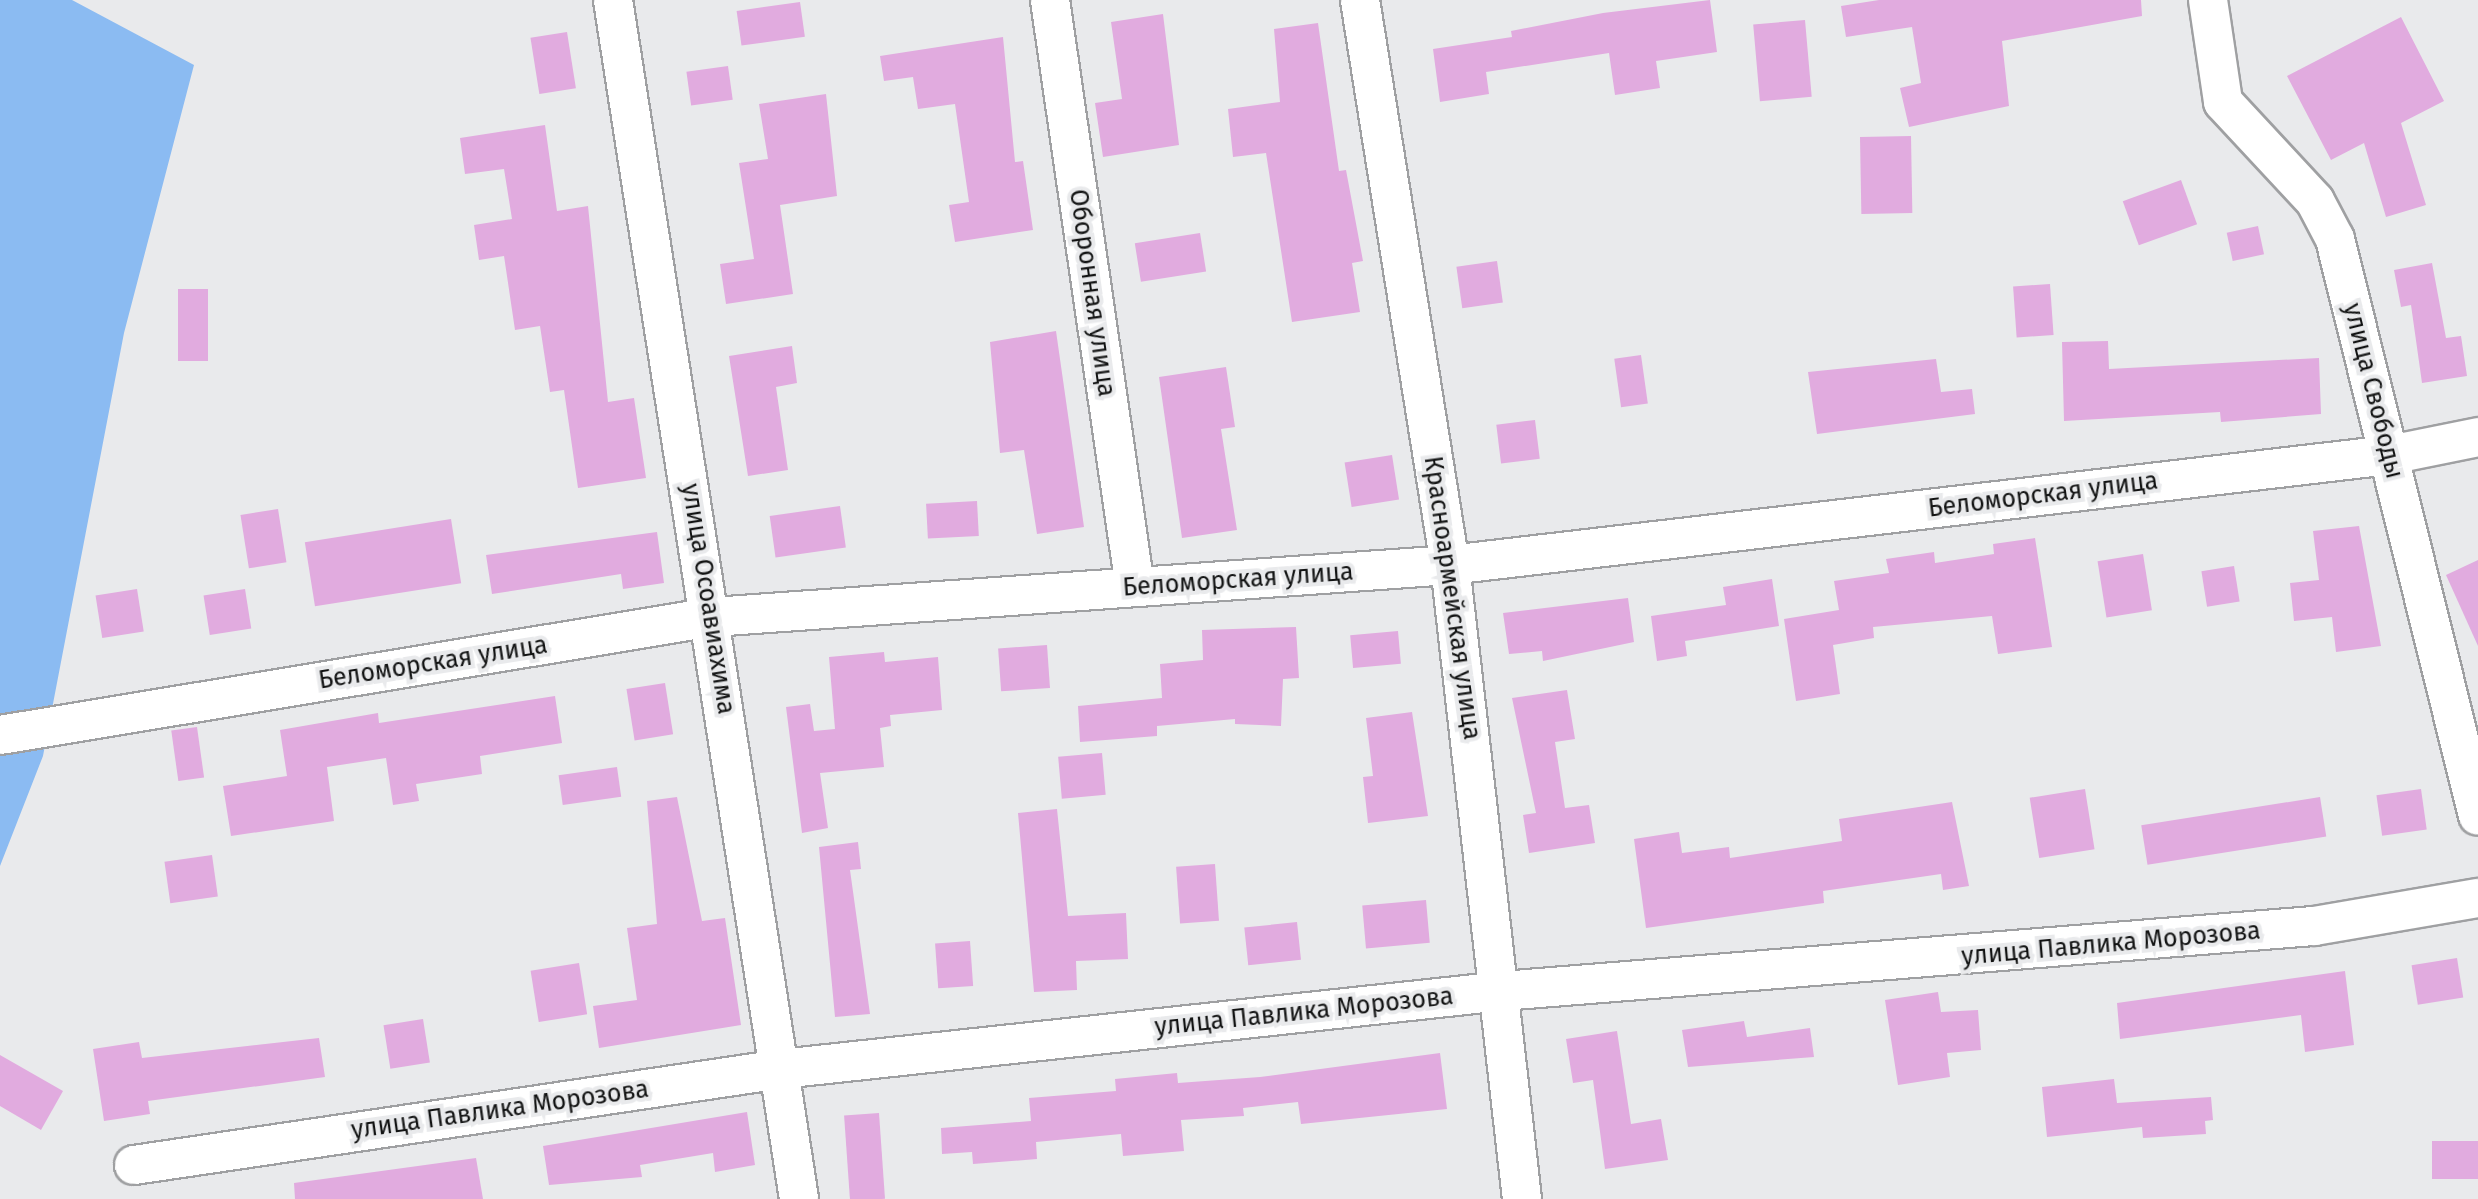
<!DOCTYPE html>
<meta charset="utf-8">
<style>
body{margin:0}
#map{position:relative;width:2478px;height:1199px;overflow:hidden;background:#e9eaec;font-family:"Fira Sans",sans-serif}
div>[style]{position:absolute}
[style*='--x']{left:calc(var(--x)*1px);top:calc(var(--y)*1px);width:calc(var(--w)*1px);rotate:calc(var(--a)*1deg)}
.forest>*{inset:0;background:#8bbbf2}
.building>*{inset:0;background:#e1abdf;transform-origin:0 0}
.roads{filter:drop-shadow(2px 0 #9fa0a2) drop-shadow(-2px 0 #9fa0a2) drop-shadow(0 2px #9fa0a2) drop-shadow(0 -2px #9fa0a2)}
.minor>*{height:38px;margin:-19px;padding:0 19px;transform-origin:19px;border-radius:19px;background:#fff}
span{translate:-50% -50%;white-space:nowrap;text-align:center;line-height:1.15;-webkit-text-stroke:8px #e9eaec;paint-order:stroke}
.street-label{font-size:25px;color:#121313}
</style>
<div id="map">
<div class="forest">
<div style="clip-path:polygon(0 0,72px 0,194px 65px,124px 333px,43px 756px,0 866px)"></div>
</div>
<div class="building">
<div style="clip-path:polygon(1710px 0,1717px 52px,1656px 61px,1660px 88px,1615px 95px,1609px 53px,1486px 72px,1489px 94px,1440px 102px,1433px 49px,1512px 37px,1511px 31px,1603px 13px)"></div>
<div style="clip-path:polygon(1879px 0,2141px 0,2142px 16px,2002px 41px,2009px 106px,1909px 127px,1900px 88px,1921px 83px,1912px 27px,1846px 37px,1841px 6px)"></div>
<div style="left:800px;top:2px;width:35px;height:64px;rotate:82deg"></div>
<div style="clip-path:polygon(1163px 14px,1179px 145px,1103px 157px,1095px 103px,1122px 99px,1111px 22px)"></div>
<div style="clip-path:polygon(2401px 17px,2444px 101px,2401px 123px,2426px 205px,2386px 217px,2364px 143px,2331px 160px,2287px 76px)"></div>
<div style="left:1805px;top:20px;width:77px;height:52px;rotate:85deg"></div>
<div style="clip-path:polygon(1318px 23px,1339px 171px,1346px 170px,1363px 261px,1352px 263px,1360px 312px,1292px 322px,1266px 153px,1233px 157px,1228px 109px,1280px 102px,1274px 29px)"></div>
<div style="left:567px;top:32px;width:57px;height:37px;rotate:81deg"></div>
<div style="clip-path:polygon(1003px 37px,1015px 162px,1023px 161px,1033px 230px,955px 242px,949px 205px,969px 202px,955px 104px,918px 109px,913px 77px,884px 81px,880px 56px)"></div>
<div style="left:728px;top:66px;width:34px;height:42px;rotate:82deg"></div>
<div style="clip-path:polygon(826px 94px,837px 196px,780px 205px,793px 294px,726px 304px,720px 264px,754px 259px,739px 163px,768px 159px,759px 104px)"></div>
<div style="clip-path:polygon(545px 125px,557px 211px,588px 206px,608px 402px,634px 398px,646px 478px,578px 488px,564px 390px,550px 392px,540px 326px,515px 330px,504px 256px,479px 260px,474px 225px,512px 219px,504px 169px,465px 174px,460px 138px)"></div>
<div style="left:1911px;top:136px;width:77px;height:51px;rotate:89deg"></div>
<div style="left:2181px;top:180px;width:47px;height:62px;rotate:70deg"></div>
<div style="left:2258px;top:226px;width:29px;height:32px;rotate:78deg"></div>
<div style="left:1200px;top:233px;width:39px;height:66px;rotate:81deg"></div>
<div style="left:1497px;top:261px;width:42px;height:41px;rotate:82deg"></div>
<div style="clip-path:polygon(2432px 263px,2446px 338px,2461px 336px,2467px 376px,2422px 383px,2411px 305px,2401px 307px,2394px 270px)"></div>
<div style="left:2050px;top:284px;width:51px;height:37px;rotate:86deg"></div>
<div style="left:178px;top:289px;width:30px;height:72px"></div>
<div style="clip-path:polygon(1056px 331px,1084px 527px,1037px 534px,1024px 450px,1000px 453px,990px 342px)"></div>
<div style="clip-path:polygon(2108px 341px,2109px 369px,2319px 358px,2321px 414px,2221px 422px,2220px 412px,2064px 421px,2062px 342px)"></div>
<div style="clip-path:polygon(792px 346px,797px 383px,776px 387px,788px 470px,748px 476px,729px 356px)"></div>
<div style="left:1641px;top:355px;width:49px;height:27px;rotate:82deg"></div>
<div style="clip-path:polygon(1936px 359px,1941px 392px,1972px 389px,1975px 414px,1817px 434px,1808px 372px)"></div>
<div style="clip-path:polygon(1226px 367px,1235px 427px,1221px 429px,1237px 530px,1182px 538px,1159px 377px)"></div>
<div style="left:1535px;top:420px;width:39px;height:39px;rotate:83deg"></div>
<div style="left:1392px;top:455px;width:45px;height:48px;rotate:81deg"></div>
<div style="left:977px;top:501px;width:35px;height:51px;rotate:87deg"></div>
<div style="left:840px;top:506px;width:42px;height:71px;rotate:82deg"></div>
<div style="left:278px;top:509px;width:54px;height:38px;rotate:81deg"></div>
<div style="left:451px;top:519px;width:65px;height:148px;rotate:81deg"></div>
<div style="clip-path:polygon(2359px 526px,2381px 646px,2336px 652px,2332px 617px,2294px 621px,2290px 583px,2319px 580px,2313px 531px)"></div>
<div style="clip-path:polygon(657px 532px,664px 583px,623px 589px,621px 574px,492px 594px,486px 555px)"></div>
<div style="clip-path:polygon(2035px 538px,2052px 647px,1998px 654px,1992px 616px,1873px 627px,1874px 638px,1833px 645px,1840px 694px,1796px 701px,1784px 619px,1839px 610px,1834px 581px,1889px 573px,1886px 559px,1934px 552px,1935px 563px,1994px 554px,1993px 544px)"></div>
<div style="left:2143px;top:554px;width:57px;height:46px;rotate:81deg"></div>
<div style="clip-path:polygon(2478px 560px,2478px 646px,2446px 575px)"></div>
<div style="left:2234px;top:566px;width:36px;height:33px;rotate:81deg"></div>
<div style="clip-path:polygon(1772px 579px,1779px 626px,1685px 641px,1687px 656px,1657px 661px,1651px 616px,1726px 605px,1723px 587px)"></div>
<div style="left:137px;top:589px;width:43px;height:42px;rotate:81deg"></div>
<div style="left:245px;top:589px;width:40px;height:42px;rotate:81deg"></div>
<div style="clip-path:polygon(1628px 598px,1634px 642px,1543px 661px,1542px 651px,1509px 654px,1503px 613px)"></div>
<div style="clip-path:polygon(1296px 627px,1299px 678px,1283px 679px,1281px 726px,1235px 724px,1235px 719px,1157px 726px,1157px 736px,1080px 742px,1078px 706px,1162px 698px,1160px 664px,1203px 660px,1202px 630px)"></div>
<div style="left:1398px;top:631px;width:33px;height:48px;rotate:85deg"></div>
<div style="left:1047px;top:645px;width:43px;height:49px;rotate:86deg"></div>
<div style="clip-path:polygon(884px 652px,885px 662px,938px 657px,942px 710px,890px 715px,891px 726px,880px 728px,884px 767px,820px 773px,828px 828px,802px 833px,786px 707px,810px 704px,814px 731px,835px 729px,829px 657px)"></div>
<div style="left:665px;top:683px;width:52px;height:39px;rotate:81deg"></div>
<div style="clip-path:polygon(1567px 690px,1575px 739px,1555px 742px,1565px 808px,1589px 805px,1595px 843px,1529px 853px,1523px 815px,1536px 813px,1512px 698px)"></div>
<div style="clip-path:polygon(555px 696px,562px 743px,480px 756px,482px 774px,416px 784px,419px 801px,393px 805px,386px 758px,327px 767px,334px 821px,231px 836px,223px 786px,287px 776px,280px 730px,378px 713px,379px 723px)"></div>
<div style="clip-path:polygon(1412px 712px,1428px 816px,1368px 823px,1363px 777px,1373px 776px,1366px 718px)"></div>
<div style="left:197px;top:727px;width:51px;height:26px;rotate:82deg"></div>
<div style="left:1102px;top:753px;width:42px;height:44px;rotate:85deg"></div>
<div style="left:617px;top:767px;width:30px;height:59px;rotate:82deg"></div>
<div style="left:2085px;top:789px;width:61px;height:56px;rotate:81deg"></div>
<div style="left:2421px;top:789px;width:41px;height:45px;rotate:82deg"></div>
<div style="clip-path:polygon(677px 797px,702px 921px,725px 918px,741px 1025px,599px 1048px,593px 1006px,637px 1000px,627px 928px,657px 924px,647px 801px)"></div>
<div style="left:2320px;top:797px;width:40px;height:181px;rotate:81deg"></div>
<div style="clip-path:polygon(1952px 802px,1969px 886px,1943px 890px,1941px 874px,1823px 891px,1824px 903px,1646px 928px,1634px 839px,1679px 832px,1682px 853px,1729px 847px,1730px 858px,1842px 841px,1839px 819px)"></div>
<div style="clip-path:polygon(1057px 809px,1068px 916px,1126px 913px,1128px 959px,1076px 961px,1077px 990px,1034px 992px,1018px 813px)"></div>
<div style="clip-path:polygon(858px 842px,861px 869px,850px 870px,870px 1014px,835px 1017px,819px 847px)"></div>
<div style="left:212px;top:855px;width:42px;height:48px;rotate:82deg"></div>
<div style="left:1215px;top:864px;width:57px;height:39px;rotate:86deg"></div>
<div style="left:1426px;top:900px;width:43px;height:64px;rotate:85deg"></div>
<div style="left:1297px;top:922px;width:38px;height:53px;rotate:84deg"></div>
<div style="left:970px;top:941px;width:45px;height:35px;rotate:86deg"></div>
<div style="left:2457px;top:958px;width:40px;height:46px;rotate:81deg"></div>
<div style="left:579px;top:963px;width:52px;height:49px;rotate:81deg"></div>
<div style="clip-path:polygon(2345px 971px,2354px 1045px,2305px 1052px,2301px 1015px,2120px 1039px,2117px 1003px)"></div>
<div style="clip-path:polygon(1938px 992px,1941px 1012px,1978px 1010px,1981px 1050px,1947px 1053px,1950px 1077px,1898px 1085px,1885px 1000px)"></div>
<div style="left:423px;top:1019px;width:44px;height:40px;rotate:81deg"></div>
<div style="clip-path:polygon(1744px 1021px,1747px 1037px,1810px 1028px,1814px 1057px,1688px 1067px,1682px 1030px)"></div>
<div style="clip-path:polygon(1617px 1031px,1631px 1124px,1661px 1119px,1668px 1160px,1605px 1169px,1593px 1080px,1573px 1083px,1566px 1039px)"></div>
<div style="clip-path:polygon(319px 1038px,325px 1077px,148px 1101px,150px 1114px,104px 1121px,93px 1049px,139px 1042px,142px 1058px)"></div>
<div style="clip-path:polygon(1440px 1053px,1447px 1109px,1301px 1124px,1298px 1102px,1243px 1108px,1244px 1116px,1181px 1120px,1184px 1151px,1123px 1156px,1121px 1134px,1036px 1142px,1037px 1159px,973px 1164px,972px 1152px,942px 1154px,941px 1128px,1031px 1121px,1029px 1098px,1116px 1091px,1115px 1079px,1177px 1073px,1178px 1083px,1260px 1077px)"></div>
<div style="clip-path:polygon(0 1055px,63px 1091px,41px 1130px,0 1106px)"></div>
<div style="clip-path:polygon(2114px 1079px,2117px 1103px,2211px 1097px,2213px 1120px,2205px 1121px,2206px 1134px,2143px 1138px,2142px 1127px,2047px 1137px,2042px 1087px)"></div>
<div style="clip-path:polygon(747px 1112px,755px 1165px,715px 1172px,713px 1153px,640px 1165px,642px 1177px,549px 1185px,543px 1146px)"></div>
<div style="left:879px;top:1113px;width:86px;height:35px;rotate:86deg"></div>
<div style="left:2478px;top:1141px;width:38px;height:46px;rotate:90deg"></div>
<div style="clip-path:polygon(476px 1158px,483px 1199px,295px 1199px,294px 1183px)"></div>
</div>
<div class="roads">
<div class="minor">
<div style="--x:613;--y:0;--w:1213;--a:81.18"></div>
<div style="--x:1050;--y:0;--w:593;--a:81.76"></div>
<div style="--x:1360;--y:0;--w:572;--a:80.95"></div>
<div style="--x:1450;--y:565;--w:638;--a:83.52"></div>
<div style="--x:2208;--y:0;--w:103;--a:81.6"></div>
<div style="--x:2223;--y:102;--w:135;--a:47.1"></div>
<div style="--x:2315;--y:201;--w:43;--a:62.2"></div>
<div style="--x:2335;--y:239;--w:594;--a:76.08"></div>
<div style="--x:0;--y:735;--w:722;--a:-9.41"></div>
<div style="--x:712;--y:617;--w:740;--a:-4.03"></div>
<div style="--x:1450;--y:565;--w:945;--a:-6.68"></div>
<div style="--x:2389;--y:455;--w:91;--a:-11.4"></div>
<div style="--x:134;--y:1165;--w:654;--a:-8.44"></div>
<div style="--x:781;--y:1069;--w:725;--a:-6.17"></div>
<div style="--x:1502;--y:991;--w:815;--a:-4.58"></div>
<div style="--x:2314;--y:926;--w:166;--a:-9.7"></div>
</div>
</div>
<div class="street-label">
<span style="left:1092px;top:293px;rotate:82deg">Оборонная улица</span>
<span style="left:2373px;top:391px;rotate:76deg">улица Свободы</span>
<span style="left:2043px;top:495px;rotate:-7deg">Беломорская улица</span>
<span style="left:1238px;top:580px;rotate:-4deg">Беломорская улица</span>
<span style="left:1452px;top:598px;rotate:82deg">Красноармейская улица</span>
<span style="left:708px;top:599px;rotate:81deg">улица Осоавиахима</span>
<span style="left:433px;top:663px;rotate:-9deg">Беломорская улица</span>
<span style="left:2111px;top:944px;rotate:-5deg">улица Павлика Морозова</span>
<span style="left:1304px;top:1012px;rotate:-6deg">улица Павлика Морозова</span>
<span style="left:500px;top:1110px;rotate:-8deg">улица Павлика Морозова</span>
</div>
</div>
